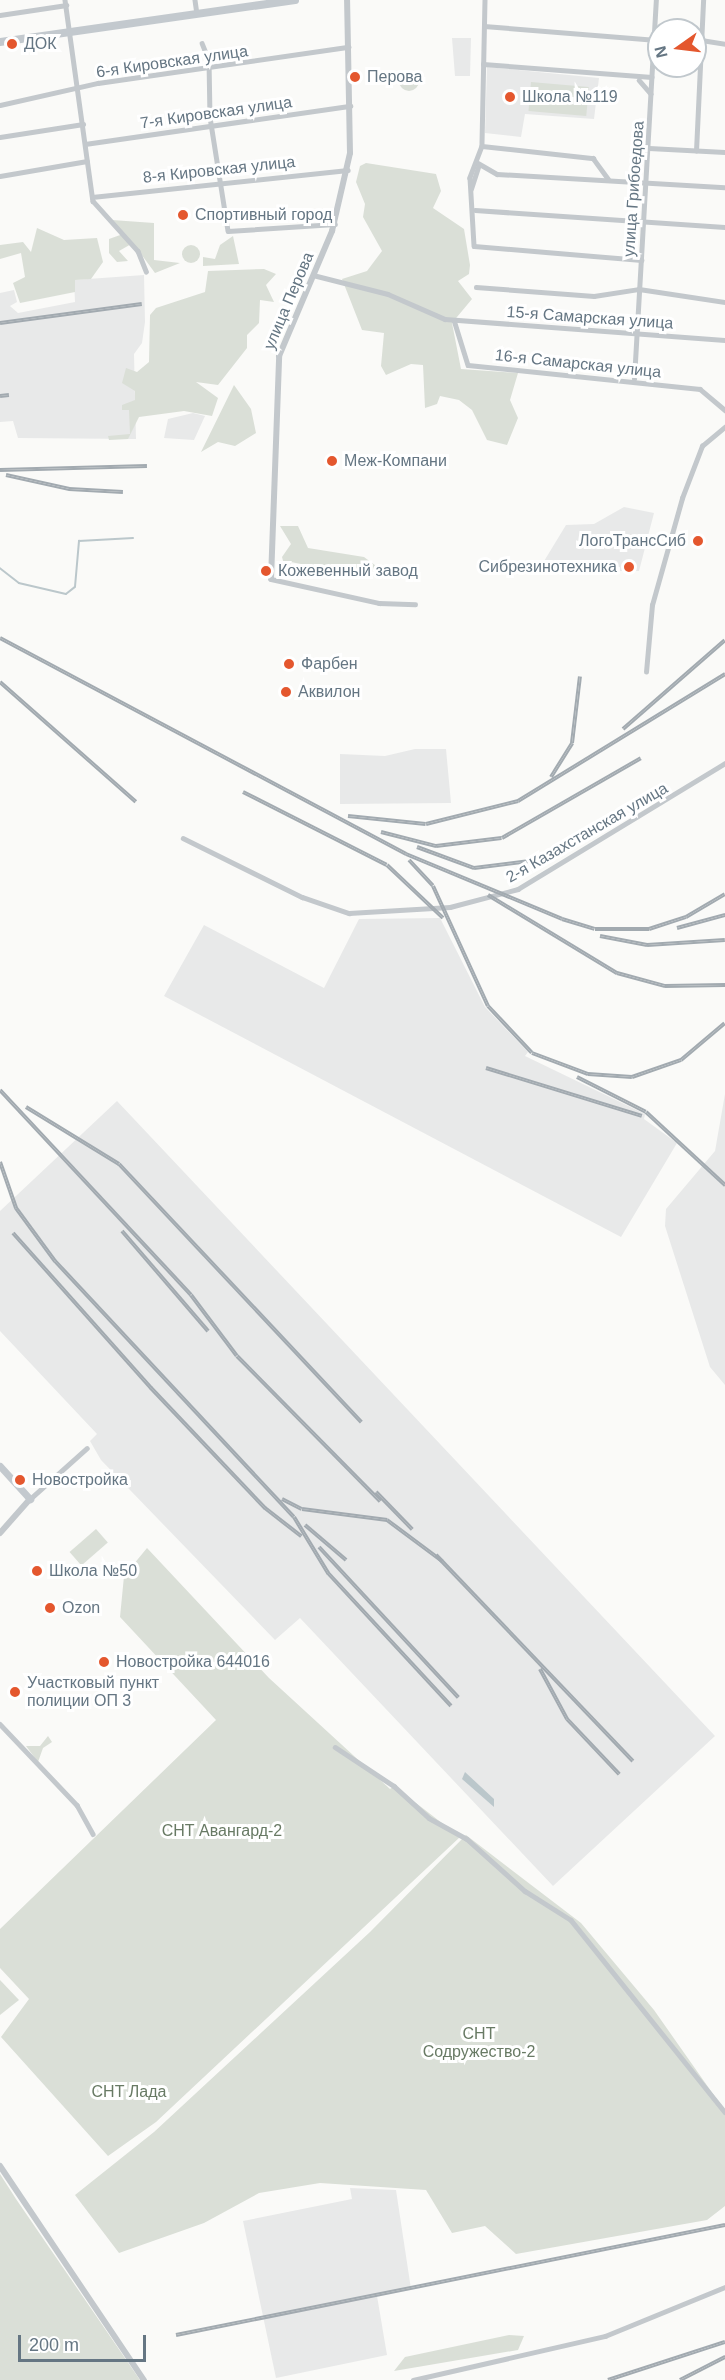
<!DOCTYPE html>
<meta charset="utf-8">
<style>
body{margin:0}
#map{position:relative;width:725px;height:2380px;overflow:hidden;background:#fafaf8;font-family:Helvetica,sans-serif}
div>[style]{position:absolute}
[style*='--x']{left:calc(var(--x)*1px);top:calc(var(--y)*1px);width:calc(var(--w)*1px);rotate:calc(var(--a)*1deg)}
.built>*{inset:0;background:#e8e9e9}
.green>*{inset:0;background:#dadfd7;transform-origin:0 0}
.round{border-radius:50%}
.water>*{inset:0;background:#bbc7cb}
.stream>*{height:1.5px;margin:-0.75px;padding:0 0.75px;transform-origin:0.75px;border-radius:0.75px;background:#bbc7cb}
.minor>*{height:4.5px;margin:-2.25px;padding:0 2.25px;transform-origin:2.25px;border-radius:2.25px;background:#c3c8cc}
.tertiary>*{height:6px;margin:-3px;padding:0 3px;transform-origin:3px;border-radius:3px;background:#c3c8cc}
.secondary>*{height:7px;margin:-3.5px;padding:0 3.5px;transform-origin:3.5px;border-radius:3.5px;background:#c3c9ce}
.primary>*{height:8px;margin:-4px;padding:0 4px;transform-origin:4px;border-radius:4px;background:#c3c9ce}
.rail>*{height:4px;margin-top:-2px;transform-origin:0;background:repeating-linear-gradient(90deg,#fff 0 4.5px,#a2aab0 0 9px);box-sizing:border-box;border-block:2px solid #a2aab0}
.dots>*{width:16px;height:16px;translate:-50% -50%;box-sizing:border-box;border:3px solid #fff;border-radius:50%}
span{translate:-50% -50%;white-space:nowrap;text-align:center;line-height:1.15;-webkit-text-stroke:6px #fff;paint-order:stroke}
.poi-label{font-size:16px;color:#657683}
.left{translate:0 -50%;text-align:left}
.right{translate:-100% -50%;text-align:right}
.street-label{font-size:16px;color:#657683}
.park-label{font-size:16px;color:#687a64}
.north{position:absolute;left:647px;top:18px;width:60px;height:60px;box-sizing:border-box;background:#fff;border:2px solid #c1c8cd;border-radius:50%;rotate:256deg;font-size:16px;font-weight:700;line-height:24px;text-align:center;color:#657683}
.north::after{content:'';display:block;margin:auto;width:21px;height:27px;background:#e4572e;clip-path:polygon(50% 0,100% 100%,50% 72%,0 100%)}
.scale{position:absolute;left:18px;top:2335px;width:128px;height:27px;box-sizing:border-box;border:3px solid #657683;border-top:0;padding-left:8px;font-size:18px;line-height:21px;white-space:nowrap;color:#657683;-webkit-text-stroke:4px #fff;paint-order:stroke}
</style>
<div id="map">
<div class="built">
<div style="clip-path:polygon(452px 38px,471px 38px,470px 76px,455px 76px)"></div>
<div style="clip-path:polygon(487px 67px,599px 78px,594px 119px,525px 114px,521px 137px,485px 133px)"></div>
<div style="clip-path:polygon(144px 275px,145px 322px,142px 343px,134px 354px,136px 439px,18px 438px,13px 421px,0 422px,0 293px,14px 290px,17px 302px,10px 306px,18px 313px,75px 302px,74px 280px)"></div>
<div style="clip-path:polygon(193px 413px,205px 416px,194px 440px,164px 438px,168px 419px)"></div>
<div style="clip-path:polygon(624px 507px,654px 513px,639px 571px,538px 571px,566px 525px,594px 524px)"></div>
<div style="clip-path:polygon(415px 749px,446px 749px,451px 803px,340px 804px,340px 754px,385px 756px)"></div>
<div style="clip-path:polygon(440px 918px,485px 1007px,528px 1052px,525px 1056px,645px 1114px,644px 1119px,677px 1143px,621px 1237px,164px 996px,204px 925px,324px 988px,359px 919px)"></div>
<div style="clip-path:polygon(725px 1094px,725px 1385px,710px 1367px,665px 1226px,666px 1209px,715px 1151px)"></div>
<div style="clip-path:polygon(117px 1101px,715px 1736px,553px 1886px,300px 1618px,275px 1640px,101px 1460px,90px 1441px,97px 1434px,0 1331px,0 1211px)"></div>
<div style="clip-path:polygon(350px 2188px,396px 2190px,411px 2289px,377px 2296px,387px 2355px,276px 2378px,243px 2221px,352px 2199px)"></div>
</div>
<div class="green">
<div class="round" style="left:399px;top:71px;width:20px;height:20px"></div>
<div style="left:531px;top:82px;width:58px;height:29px;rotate:5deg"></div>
<div style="clip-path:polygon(366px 163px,436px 174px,441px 191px,433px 208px,464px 229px,470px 265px,469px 274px,458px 281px,472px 299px,452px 323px,461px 369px,518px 373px,510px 400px,518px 418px,507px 445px,487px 440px,472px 410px,459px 400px,440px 396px,437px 404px,425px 408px,423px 365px,411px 364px,386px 375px,381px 366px,384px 333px,362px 330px,342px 279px,367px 271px,382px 251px,363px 217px,365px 204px,356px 182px,360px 166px)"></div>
<div style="clip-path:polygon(112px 220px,154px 223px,154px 260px,180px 263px,155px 273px,133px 243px,119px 251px,128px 261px,117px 262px,109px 253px,109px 239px,123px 234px)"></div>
<div style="clip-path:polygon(37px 228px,64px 240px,97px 238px,103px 262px,91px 279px,75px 280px,75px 292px,20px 303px,13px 283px,25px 277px,21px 253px,0 259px,0 245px,23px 242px,31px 252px)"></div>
<div style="clip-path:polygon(233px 236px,239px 264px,203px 266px,203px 257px,215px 259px,220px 245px)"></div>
<div class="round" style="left:182px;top:245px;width:18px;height:18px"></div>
<div style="clip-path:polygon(264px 269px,276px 274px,266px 285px,274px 302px,260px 300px,259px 323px,247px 335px,247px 348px,218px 385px,196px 382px,218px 398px,212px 416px,184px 411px,139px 417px,128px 439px,109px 440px,108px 436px,130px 434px,129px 410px,122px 410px,122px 405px,135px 400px,135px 391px,122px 383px,126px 368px,137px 372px,149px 362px,150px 315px,156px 308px,205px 292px,208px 271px)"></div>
<div style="clip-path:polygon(234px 385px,251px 409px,256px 433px,235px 446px,218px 442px,201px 452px)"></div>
<div style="clip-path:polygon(280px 526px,298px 526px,308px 548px,364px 557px,387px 574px,350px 574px,291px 562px,291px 573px,286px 572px,282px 557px,291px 544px)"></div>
<div style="left:96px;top:1529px;width:18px;height:35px;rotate:49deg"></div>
<div style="clip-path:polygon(147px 1548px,269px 1678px,390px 1789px,394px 1786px,460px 1837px,156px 2122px,108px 2156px,1px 2037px,29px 1999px,0 1968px,0 1929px,216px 1720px,120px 1617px,124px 1576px)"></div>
<div style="clip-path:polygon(48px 1736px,52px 1742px,43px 1748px,38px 1762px,26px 1746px,40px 1746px)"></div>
<div style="clip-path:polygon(466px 1835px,581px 1923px,654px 2010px,725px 2111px,725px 2206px,707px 2220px,516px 2254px,485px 2226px,452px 2233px,426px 2190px,320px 2183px,259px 2193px,204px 2223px,119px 2253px,75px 2195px,154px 2132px,370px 1932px)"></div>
<div style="clip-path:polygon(0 1980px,19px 2000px,0 2015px)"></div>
<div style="clip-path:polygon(0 2174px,16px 2199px,140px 2380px,0 2380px)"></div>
<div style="clip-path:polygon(509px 2335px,524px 2336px,518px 2350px,394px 2371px,405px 2357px)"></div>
</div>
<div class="water">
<div style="clip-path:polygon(465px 1772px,494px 1799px,494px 1807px,462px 1779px)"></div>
</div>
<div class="stream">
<div style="--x:0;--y:568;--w:24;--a:38"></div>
<div style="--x:19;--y:583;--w:48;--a:13.2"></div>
<div style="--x:66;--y:594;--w:11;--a:-38"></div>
<div style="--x:75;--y:587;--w:46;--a:-85"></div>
<div style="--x:79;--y:541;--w:54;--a:-3.2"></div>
</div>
<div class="minor">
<div style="--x:65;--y:0;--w:203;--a:82.1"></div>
<div style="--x:93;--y:201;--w:67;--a:48"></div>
<div style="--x:138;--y:251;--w:22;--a:68"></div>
<div style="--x:195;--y:0;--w:14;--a:82"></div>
<div style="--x:485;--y:0;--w:146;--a:91.2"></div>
<div style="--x:482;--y:146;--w:34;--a:111"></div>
<div style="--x:470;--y:178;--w:68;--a:86.6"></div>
<div style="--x:474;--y:246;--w:168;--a:4.8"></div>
<div style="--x:0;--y:15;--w:67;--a:-8.6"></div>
<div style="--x:484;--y:26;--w:176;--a:4.6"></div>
<div style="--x:695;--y:39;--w:30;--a:9"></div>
<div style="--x:202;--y:43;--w:18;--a:68"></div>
<div style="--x:209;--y:60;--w:57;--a:89"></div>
<div style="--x:210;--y:117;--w:115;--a:81"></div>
<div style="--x:228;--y:231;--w:107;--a:-3.7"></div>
<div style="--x:483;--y:64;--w:169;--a:4.4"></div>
<div style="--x:639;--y:80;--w:18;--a:49"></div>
<div style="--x:0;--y:105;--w:100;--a:-12.7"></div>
<div style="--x:98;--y:83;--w:253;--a:-8.2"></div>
<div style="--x:0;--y:137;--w:84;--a:-8.9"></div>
<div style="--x:85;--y:144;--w:268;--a:-8.2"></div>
<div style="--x:482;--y:146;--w:112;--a:6.2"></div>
<div style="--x:593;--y:158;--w:26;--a:54"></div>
<div style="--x:649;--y:148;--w:76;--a:3"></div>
<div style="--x:696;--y:151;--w:151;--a:-87.3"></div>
<div style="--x:478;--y:163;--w:22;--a:30"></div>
<div style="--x:497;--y:174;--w:228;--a:3.3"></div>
<div style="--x:0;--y:176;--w:88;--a:-9.8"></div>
<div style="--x:471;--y:189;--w:25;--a:-72"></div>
<div style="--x:92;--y:197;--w:257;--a:-6"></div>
<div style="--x:475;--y:210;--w:251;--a:3.9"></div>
<div style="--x:313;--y:275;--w:77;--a:14.2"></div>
<div style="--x:388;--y:294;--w:62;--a:23.7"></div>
<div style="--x:445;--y:319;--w:281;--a:4.3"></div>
<div style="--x:476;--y:287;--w:118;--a:4.4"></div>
<div style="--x:594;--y:296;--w:46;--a:-8.8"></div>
<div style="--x:639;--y:289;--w:87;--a:8.6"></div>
<div style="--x:454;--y:320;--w:47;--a:72.7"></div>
<div style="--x:468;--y:365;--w:233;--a:5.9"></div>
<div style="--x:700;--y:389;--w:33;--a:40"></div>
<div style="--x:634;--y:379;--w:380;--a:-86.7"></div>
<div style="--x:271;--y:579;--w:111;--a:12.5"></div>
<div style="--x:379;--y:603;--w:36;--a:2"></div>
<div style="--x:646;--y:672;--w:67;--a:-84.9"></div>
<div style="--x:652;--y:605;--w:111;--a:-74.3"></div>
<div style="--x:682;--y:498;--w:56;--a:-69"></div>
<div style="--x:702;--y:446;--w:30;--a:-40"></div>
<div style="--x:183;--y:838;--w:133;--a:26.4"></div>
<div style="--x:302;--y:897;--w:50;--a:18.8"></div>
<div style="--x:349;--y:913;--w:101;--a:-3.4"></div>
<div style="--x:450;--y:907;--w:70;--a:-14.8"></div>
<div style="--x:518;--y:889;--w:242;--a:-31.3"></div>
<div style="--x:30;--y:1499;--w:76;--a:-41.8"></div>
<div style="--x:0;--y:1724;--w:112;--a:46.5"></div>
<div style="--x:77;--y:1805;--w:33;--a:61"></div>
<div style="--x:335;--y:1747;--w:71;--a:33.5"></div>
<div style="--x:394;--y:1786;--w:47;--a:42.4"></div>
<div style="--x:429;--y:1818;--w:43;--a:28.9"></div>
<div style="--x:467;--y:1839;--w:78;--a:41.9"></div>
<div style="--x:525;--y:1891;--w:54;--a:32.2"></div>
<div style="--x:571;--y:1920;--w:246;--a:51.3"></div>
<div style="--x:413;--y:2380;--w:197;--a:-12.9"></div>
<div style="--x:605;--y:2336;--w:130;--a:-22.2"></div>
</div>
<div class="tertiary">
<div style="--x:271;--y:579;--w:223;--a:-87.9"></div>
<div style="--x:279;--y:356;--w:136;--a:-67"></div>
<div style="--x:332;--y:231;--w:80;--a:-77"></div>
<div style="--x:350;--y:153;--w:153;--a:-91.1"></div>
<div style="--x:0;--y:1533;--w:45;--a:-48.6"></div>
<div style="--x:0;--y:2166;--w:258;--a:56.1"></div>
</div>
<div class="secondary">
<div style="--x:0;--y:1466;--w:45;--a:47.7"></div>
</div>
<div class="primary">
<div style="--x:0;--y:42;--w:298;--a:-8.1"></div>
</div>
<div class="rail">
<div style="--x:0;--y:323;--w:143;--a:-7.6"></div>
<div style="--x:0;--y:396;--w:9;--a:-6"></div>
<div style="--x:0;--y:470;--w:147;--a:-1.6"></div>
<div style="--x:6;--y:475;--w:65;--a:12.5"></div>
<div style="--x:69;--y:489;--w:54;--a:3.2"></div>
<div style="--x:0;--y:638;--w:460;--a:28"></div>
<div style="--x:406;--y:854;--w:169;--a:22.6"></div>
<div style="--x:562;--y:919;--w:34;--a:17"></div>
<div style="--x:595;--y:929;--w:54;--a:0"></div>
<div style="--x:649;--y:929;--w:39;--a:-18"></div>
<div style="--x:686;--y:917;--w:45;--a:-30.5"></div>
<div style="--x:0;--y:682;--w:181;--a:41.4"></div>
<div style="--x:623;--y:729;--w:135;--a:-41.1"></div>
<div style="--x:551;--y:777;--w:40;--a:-58"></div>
<div style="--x:572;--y:743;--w:67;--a:-83.2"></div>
<div style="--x:243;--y:792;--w:161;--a:26.9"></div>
<div style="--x:387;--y:865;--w:77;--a:43.4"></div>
<div style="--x:348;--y:816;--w:78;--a:5.9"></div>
<div style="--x:426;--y:824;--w:95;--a:-14"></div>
<div style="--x:518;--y:801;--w:243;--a:-31.5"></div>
<div style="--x:381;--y:832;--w:57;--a:14.3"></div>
<div style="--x:436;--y:846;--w:66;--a:-6.9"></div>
<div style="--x:502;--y:838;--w:160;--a:-29.9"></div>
<div style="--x:417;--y:847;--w:61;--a:20.2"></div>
<div style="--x:474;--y:868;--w:64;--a:-7.2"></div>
<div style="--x:409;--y:860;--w:35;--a:47"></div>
<div style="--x:433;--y:886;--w:132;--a:65.4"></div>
<div style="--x:488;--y:1006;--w:64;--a:46.9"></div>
<div style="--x:532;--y:1053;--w:60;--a:20.6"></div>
<div style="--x:588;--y:1074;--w:44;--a:3.9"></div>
<div style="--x:632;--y:1077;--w:52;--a:-19.1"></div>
<div style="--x:681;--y:1060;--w:57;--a:-40.1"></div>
<div style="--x:488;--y:895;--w:151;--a:31.2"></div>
<div style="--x:617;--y:973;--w:50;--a:15.2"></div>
<div style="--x:665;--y:986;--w:60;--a:-1"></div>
<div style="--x:677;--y:928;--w:50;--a:-15.2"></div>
<div style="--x:600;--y:936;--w:48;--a:10.8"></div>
<div style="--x:647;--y:945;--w:78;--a:-3.7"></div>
<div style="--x:486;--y:1068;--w:163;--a:17.1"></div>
<div style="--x:577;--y:1077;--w:77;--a:26.9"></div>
<div style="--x:646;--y:1112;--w:108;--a:42.7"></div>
<div style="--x:0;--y:1090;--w:280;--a:47"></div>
<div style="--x:191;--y:1295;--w:76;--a:53"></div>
<div style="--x:237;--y:1356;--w:204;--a:45.4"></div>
<div style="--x:26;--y:1107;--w:109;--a:31.5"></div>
<div style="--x:119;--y:1164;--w:354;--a:46.8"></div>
<div style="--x:0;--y:1162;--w:49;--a:70.8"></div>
<div style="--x:16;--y:1208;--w:66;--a:53.7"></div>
<div style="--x:55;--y:1261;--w:350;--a:47"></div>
<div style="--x:294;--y:1517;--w:66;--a:58.7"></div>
<div style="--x:328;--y:1573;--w:181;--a:47.2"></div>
<div style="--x:122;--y:1231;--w:132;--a:49.3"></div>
<div style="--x:13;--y:1233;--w:208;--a:48.3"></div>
<div style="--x:151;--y:1388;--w:166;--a:46.5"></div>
<div style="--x:265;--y:1508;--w:46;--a:37.9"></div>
<div style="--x:376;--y:1492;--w:52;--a:45.8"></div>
<div style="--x:282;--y:1499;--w:22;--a:27"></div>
<div style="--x:302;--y:1509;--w:86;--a:7.4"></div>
<div style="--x:387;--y:1520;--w:69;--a:36.7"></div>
<div style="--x:305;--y:1525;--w:54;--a:40.5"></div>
<div style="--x:319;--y:1547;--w:205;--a:47.2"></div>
<div style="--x:436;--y:1555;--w:285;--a:46.3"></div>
<div style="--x:540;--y:1669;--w:57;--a:61.6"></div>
<div style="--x:567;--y:1719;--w:76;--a:46.6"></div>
<div style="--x:176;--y:2335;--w:560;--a:-11.33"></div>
<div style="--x:608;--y:2380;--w:123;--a:-18"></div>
<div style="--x:680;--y:2380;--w:51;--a:-27.1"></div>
</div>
<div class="dots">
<div style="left:12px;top:44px;background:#e4572e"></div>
<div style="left:355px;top:77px;background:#e4572e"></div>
<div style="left:510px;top:97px;background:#e4572e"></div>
<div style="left:183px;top:215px;background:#e4572e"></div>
<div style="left:332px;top:461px;background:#e4572e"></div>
<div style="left:698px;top:541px;background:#e4572e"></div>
<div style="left:629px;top:567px;background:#e4572e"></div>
<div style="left:266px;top:571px;background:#e4572e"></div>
<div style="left:289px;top:664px;background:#e4572e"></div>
<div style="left:286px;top:692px;background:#e4572e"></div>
<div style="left:20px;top:1480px;background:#e4572e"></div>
<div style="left:37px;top:1571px;background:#e4572e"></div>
<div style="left:50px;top:1608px;background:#e4572e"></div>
<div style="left:104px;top:1662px;background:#e4572e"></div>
<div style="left:15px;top:1692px;background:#e4572e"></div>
</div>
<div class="poi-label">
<span class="left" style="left:24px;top:44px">ДОК</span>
<span class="left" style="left:367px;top:77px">Перова</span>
<span class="left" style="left:522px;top:97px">Школа №119</span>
<span class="left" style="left:195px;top:215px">Спортивный город</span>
<span class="left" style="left:344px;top:461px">Меж-Компани</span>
<span class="right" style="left:686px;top:541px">ЛогоТрансСиб</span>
<span class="right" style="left:617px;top:567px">Сибрезинотехника</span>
<span class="left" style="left:278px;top:571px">Кожевенный завод</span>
<span class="left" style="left:301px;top:664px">Фарбен</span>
<span class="left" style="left:298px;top:692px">Аквилон</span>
<span class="left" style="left:32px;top:1480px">Новостройка</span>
<span class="left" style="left:49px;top:1571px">Школа №50</span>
<span class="left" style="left:62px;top:1608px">Ozon</span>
<span class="left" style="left:116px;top:1662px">Новостройка 644016</span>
<span class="left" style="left:27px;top:1692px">Участковый пункт<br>полиции ОП 3</span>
</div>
<div class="street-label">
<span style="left:172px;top:62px;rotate:-8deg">6-я Кировская улица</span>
<span style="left:216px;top:113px;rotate:-8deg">7-я Кировская улица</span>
<span style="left:219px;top:170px;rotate:-6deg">8-я Кировская улица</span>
<span style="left:634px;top:189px;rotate:-86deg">улица Грибоедова</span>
<span style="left:289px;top:301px;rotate:-67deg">улица Перова</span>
<span style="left:590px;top:318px;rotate:4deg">15-я Самарская улица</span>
<span style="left:578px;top:364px;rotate:6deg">16-я Самарская улица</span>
<span style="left:587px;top:833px;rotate:-30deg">2-я Казахстанская улица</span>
</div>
<div class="park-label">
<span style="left:222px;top:1831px">СНТ Авангард-2</span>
<span style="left:479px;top:2043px">СНТ<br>Содружество-2</span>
<span style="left:129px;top:2092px">СНТ Лада</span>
</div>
<div class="north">N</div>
<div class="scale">200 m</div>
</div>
